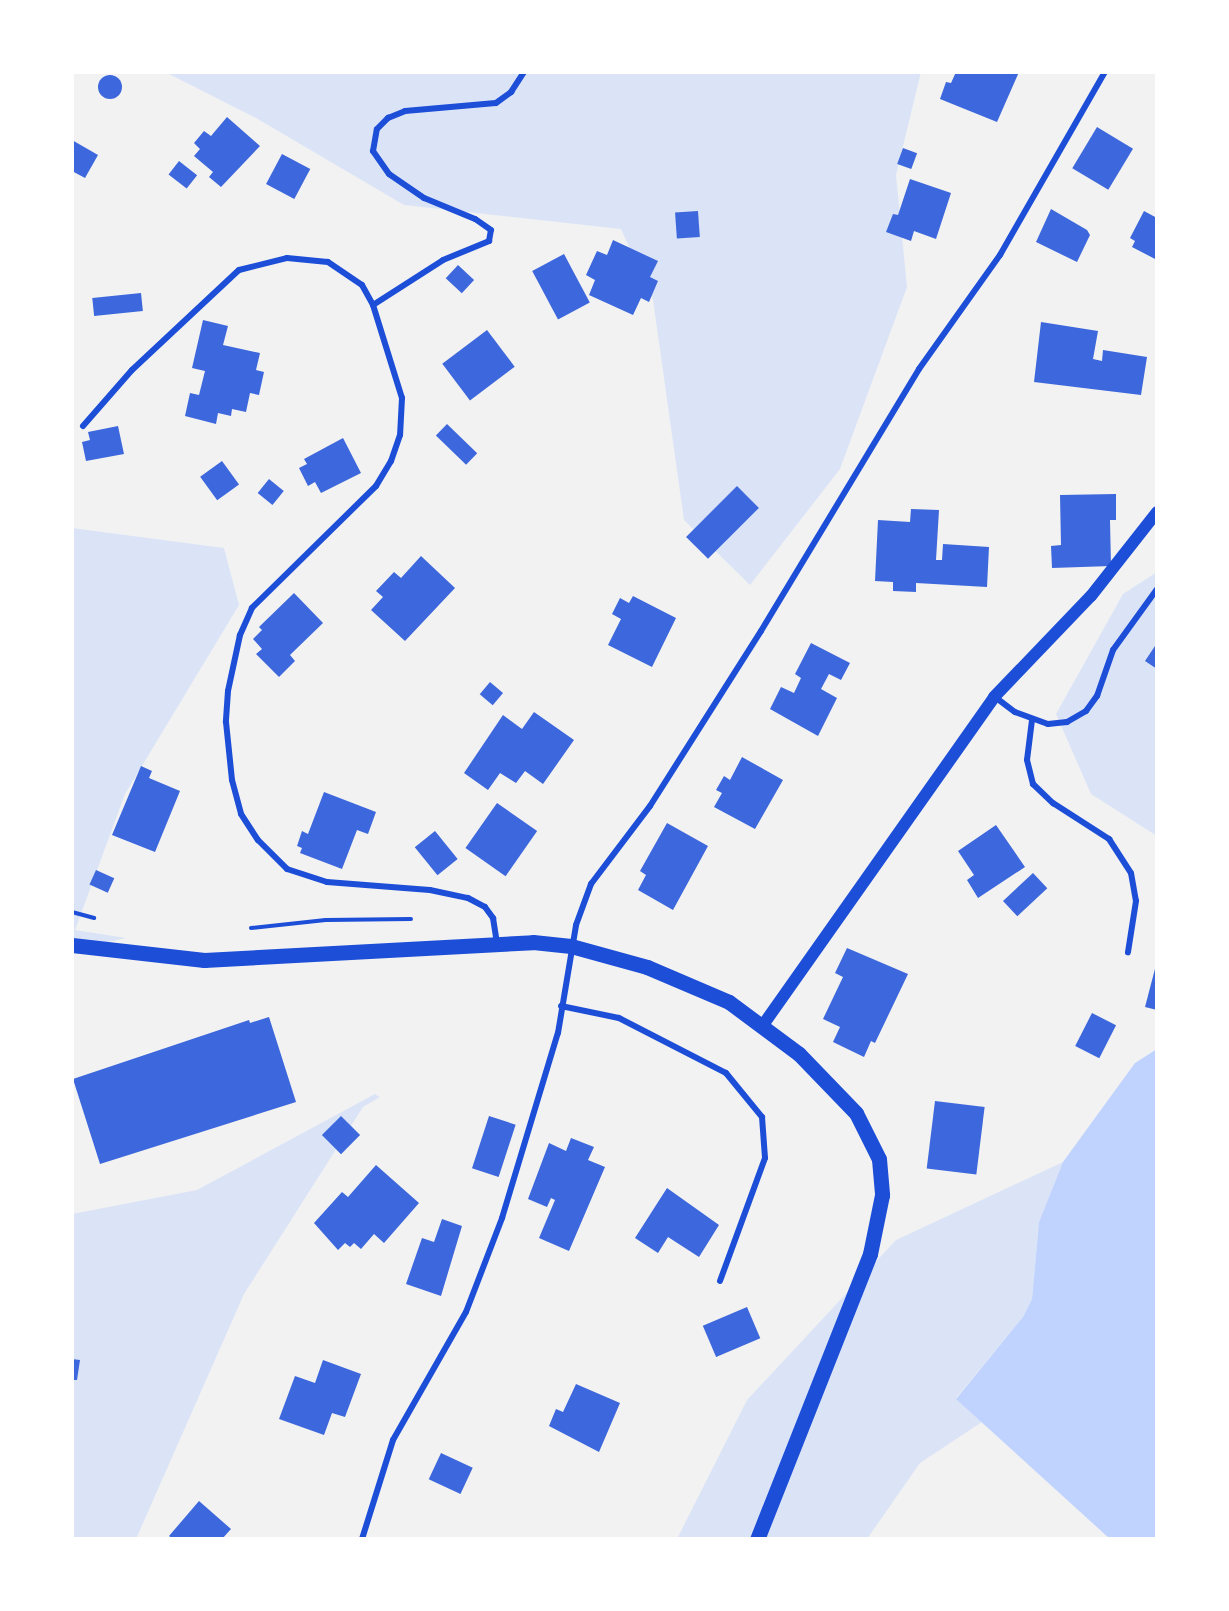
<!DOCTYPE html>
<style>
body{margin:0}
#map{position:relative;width:1229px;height:1611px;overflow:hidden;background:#f2f2f2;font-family:Commissioner,sans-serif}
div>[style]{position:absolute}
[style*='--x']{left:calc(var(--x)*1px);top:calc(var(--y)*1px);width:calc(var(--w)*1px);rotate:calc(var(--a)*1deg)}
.green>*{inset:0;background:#dbe4f7}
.water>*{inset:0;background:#bfd3fe}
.building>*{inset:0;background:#3d67dc;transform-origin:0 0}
.round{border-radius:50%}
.path>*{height:4px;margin:-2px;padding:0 2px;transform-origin:2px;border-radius:2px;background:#1d4ed8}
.minor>*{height:6px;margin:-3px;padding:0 3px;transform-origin:3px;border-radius:3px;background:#1d4ed8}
.secondary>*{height:12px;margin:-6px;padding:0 6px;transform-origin:6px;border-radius:6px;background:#1d4ed8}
.primary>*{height:15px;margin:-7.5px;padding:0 7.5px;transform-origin:7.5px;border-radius:7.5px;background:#1d4ed8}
span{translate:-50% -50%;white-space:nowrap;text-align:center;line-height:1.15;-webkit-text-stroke:4.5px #fff;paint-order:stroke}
.frame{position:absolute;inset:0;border:74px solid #fff;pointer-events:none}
</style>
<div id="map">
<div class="green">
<div style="clip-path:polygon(165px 72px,921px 72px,896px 175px,907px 287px,840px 469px,750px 585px,684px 520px,653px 300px,621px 229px,404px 205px,256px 118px)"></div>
<div style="clip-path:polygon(72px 528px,224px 548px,239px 605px,125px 794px,75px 930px,126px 938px,72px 950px)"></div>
<div style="clip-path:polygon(1157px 572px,1157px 836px,1091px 794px,1056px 714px,1123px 594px)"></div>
<div style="clip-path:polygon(375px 1094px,380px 1097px,363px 1107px,244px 1294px,136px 1539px,72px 1539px,72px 1214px,197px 1190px)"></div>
<div style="clip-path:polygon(1063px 1162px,1039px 1222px,1032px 1299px,1023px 1317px,956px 1398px,982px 1422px,920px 1463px,867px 1539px,677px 1539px,747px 1400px,896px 1240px)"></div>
</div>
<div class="water">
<div style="clip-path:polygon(1157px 1049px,1157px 1539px,1110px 1539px,956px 1399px,1023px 1317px,1032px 1299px,1039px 1222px,1063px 1162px,1135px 1063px)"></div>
</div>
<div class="building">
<div style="clip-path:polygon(956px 72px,1019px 72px,997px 122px,940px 99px,946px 82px,951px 83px)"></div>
<div class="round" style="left:98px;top:75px;width:24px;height:24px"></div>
<div style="clip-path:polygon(227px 117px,260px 146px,221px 187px,209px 177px,213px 172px,194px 156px,200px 149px,194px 143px,204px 131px,211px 136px)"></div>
<div style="left:1097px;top:127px;width:42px;height:48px;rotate:31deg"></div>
<div style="clip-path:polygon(72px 140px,98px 155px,85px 178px,72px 171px)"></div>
<div style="left:903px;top:148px;width:15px;height:17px;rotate:20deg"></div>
<div style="left:282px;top:154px;width:32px;height:34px;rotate:28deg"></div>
<div style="left:179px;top:161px;width:23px;height:17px;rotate:38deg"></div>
<div style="clip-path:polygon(910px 179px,951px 193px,936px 239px,914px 231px,911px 241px,886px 232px,893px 214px,898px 215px)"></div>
<div style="clip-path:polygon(1051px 209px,1087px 230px,1090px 235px,1077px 262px,1036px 242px)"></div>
<div style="left:698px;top:211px;width:26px;height:23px;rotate:86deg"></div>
<div style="clip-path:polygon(1144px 211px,1157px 218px,1157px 260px,1132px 247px,1135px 241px,1130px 238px)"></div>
<div style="clip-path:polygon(613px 240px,658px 261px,650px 277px,658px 281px,649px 302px,641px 298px,633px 315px,589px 295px,595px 280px,586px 275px,597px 251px,607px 255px)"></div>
<div style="left:564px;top:254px;width:55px;height:36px;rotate:62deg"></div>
<div style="left:458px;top:265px;width:22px;height:18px;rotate:43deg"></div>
<div style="left:141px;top:293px;width:18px;height:49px;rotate:84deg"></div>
<div style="clip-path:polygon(203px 320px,228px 326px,223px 345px,260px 353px,256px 370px,264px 372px,259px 395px,250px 393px,246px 412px,232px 409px,231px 416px,218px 413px,216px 424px,185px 416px,190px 393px,199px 395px,205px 371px,192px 368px)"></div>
<div style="clip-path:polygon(1041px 322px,1098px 331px,1093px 359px,1102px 361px,1103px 350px,1147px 357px,1141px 395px,1034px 382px)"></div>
<div style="left:487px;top:330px;width:46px;height:56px;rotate:53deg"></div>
<div style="left:447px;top:424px;width:42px;height:16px;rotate:44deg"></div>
<div style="clip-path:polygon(118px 426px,124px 454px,86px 461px,82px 442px,90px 440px,88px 432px)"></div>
<div style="clip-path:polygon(343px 438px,361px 473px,321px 493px,315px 482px,308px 486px,299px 468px,307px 464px,304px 459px)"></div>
<div style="left:222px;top:461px;width:29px;height:27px;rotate:54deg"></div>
<div style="left:269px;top:479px;width:19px;height:18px;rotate:39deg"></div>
<div style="left:737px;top:486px;width:31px;height:72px;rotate:45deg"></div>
<div style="clip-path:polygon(1116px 494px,1116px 520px,1110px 520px,1111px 566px,1052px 568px,1051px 546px,1061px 545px,1060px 495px)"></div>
<div style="clip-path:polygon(911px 509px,939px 510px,936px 560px,942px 560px,943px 544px,989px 547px,987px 587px,916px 583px,916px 592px,893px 591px,893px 582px,875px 581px,878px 520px,910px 522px)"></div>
<div style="clip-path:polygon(421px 556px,455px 588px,405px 641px,371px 610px,383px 597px,376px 591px,394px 572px,401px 578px)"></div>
<div style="clip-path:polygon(294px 593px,323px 623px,290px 655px,295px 661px,279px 677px,256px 654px,262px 649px,253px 639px,262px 630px,259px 627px)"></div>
<div style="clip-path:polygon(633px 596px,676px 618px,652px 667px,608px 645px,621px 619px,612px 614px,620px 598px,629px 603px)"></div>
<div style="clip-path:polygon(811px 643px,850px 663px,841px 680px,829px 674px,821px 689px,837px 698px,818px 736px,770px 709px,781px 687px,794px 693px,801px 678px,795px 674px)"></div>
<div style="clip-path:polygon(1157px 643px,1157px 669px,1145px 661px)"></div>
<div style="left:490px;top:682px;width:17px;height:16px;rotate:40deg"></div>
<div style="clip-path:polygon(534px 712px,574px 740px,543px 784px,525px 771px,516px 783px,500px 773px,488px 790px,464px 773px,503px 715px,522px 729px)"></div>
<div style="clip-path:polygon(742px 757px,783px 780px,755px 829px,714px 807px,722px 793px,716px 790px,724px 776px,730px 780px)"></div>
<div style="clip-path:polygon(141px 766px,152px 771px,149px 778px,180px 791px,155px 852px,112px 835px)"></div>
<div style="clip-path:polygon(324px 792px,376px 812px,368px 834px,357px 830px,342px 869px,300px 853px,302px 848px,297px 846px,302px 831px,308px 834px)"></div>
<div style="left:497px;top:803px;width:49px;height:55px;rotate:35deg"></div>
<div style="clip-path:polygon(667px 823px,708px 846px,673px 910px,638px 890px,646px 875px,640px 871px)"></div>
<div style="clip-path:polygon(996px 825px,1025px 867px,978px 898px,967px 880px,974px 875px,958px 851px)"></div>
<div style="left:435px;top:831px;width:36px;height:26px;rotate:51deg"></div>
<div style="left:96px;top:870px;width:20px;height:16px;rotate:24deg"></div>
<div style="left:1033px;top:873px;width:21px;height:41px;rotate:47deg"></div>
<div style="clip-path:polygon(847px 948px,908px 974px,875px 1043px,871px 1041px,864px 1057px,833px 1042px,840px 1027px,823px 1019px,843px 977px,835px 973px)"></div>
<div style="clip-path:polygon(1156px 965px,1157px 965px,1157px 1010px,1145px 1007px)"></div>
<div style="left:1092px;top:1013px;width:27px;height:37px;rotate:27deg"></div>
<div style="clip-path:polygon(269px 1017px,296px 1102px,100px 1164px,73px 1079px,249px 1020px,250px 1023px)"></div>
<div style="left:935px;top:1101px;width:50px;height:68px;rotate:7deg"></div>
<div style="left:341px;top:1116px;width:27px;height:27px;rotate:45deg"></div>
<div style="left:489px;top:1116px;width:28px;height:55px;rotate:18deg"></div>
<div style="clip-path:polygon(571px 1138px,594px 1147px,588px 1160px,605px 1167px,569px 1251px,539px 1238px,555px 1200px,551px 1198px,547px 1207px,528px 1199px,549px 1143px,566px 1151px)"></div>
<div style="clip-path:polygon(376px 1165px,419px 1203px,384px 1243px,374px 1234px,361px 1249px,354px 1243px,350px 1247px,345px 1243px,338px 1250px,314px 1223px,342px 1192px,348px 1197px)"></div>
<div style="clip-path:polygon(667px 1188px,719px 1225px,699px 1257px,668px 1237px,658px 1253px,635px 1238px)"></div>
<div style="clip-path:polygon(442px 1219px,462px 1226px,441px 1296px,406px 1284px,422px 1238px,434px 1242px)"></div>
<div style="left:747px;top:1307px;width:34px;height:48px;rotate:67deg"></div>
<div style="clip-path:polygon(72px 1359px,80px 1360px,77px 1380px,72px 1380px)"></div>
<div style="clip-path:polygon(323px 1360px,361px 1374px,345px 1417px,332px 1413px,324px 1435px,279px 1419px,295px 1376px,315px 1383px)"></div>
<div style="clip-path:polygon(576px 1384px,620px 1403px,599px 1452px,549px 1426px,556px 1409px,563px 1412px)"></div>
<div style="left:441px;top:1453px;width:35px;height:29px;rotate:25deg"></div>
<div style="clip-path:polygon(199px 1501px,231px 1529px,222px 1539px,173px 1539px,169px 1536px)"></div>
</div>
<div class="path">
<div style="--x:72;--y:912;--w:23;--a:15"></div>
<div style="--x:251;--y:928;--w:75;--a:-6.1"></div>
<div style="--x:326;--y:920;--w:85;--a:-0.7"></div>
</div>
<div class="minor">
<div style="--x:373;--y:305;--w:83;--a:-32.7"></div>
<div style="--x:443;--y:260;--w:50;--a:-22.4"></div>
<div style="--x:489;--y:241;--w:11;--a:-80"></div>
<div style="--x:491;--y:230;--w:19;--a:-145"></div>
<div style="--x:475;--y:219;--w:55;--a:-157.6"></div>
<div style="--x:424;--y:198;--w:42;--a:-145.6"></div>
<div style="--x:389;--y:174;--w:28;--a:-125"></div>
<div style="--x:373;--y:151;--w:22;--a:-80"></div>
<div style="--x:377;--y:129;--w:16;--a:-45"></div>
<div style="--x:388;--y:118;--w:18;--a:-22"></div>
<div style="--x:405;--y:111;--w:91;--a:-5"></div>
<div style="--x:496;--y:103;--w:19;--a:-36"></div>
<div style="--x:511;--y:92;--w:24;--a:-57"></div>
<div style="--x:83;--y:426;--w:74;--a:-48.8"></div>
<div style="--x:132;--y:370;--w:146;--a:-43.1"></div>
<div style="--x:239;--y:270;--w:49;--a:-14"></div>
<div style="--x:287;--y:258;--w:41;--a:5.6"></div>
<div style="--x:328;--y:262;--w:41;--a:34.1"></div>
<div style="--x:362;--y:285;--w:23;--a:61"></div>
<div style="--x:373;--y:305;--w:97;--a:72.7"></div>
<div style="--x:402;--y:398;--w:37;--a:93"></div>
<div style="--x:400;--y:435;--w:28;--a:109"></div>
<div style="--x:391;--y:461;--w:29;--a:121"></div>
<div style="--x:376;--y:486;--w:174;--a:135.5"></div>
<div style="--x:252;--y:608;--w:30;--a:114"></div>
<div style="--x:240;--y:635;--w:57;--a:102.1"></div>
<div style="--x:228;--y:691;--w:31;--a:94"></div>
<div style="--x:226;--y:722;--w:58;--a:84.1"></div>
<div style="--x:232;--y:780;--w:35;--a:75"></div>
<div style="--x:241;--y:814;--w:31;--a:57"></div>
<div style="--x:258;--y:840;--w:41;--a:45"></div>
<div style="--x:287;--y:869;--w:42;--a:18"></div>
<div style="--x:327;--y:882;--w:103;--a:4.4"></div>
<div style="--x:430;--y:890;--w:39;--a:12"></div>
<div style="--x:468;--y:898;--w:19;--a:28"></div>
<div style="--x:485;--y:907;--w:14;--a:54"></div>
<div style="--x:493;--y:918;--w:24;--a:81"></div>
<div style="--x:995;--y:697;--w:25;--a:37"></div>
<div style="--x:1015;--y:712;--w:35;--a:20"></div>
<div style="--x:1048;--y:724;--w:19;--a:-6"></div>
<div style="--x:1067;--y:722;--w:22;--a:-30"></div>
<div style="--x:1086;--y:711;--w:19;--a:-54"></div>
<div style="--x:1097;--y:696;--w:49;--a:-70.8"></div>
<div style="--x:1113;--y:650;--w:75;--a:-54.2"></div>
<div style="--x:1032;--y:720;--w:40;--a:97.1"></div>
<div style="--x:1027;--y:760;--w:25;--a:76"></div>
<div style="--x:1033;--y:784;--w:28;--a:44"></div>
<div style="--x:1053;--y:803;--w:67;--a:32.7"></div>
<div style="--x:1109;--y:839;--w:40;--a:57.1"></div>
<div style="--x:1131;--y:873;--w:28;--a:80"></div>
<div style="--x:1136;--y:901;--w:52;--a:98.9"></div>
<div style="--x:561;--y:1006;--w:59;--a:11.7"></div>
<div style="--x:619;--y:1018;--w:120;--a:27.2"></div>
<div style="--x:726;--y:1073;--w:57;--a:50.7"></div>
<div style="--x:762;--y:1117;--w:41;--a:85.8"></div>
<div style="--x:765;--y:1158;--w:131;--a:110.1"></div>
<div style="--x:362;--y:1539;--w:104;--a:-72.6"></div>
<div style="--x:393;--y:1440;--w:147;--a:-60.3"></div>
<div style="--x:466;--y:1312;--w:101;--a:-69"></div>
<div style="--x:502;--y:1218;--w:193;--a:-73.2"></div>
<div style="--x:558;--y:1033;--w:109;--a:-80.5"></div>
<div style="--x:576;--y:925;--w:44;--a:-69.9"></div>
<div style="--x:591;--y:884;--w:98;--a:-52.9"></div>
<div style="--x:650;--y:806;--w:207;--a:-57.6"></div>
<div style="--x:761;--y:631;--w:306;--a:-58.9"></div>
<div style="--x:919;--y:369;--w:140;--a:-54.6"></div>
<div style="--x:1000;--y:255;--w:211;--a:-60.2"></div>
</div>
<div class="secondary">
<div style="--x:763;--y:1025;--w:401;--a:-54.8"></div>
<div style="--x:994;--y:697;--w:140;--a:-46.2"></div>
<div style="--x:1091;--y:596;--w:107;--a:-51.8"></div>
</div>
<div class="primary">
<div style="--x:72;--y:945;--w:133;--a:6.5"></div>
<div style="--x:204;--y:960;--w:329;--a:-3.1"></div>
<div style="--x:533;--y:942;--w:38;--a:6"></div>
<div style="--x:571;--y:946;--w:79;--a:15.4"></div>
<div style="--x:647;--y:967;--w:89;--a:23.1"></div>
<div style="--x:729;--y:1002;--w:87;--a:36.6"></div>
<div style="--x:799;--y:1054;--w:82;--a:46"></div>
<div style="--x:856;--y:1113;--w:51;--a:63.4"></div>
<div style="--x:879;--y:1159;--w:36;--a:85"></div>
<div style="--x:882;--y:1195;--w:60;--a:101.5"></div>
<div style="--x:870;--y:1254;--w:307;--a:111.6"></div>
</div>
<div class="frame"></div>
</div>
